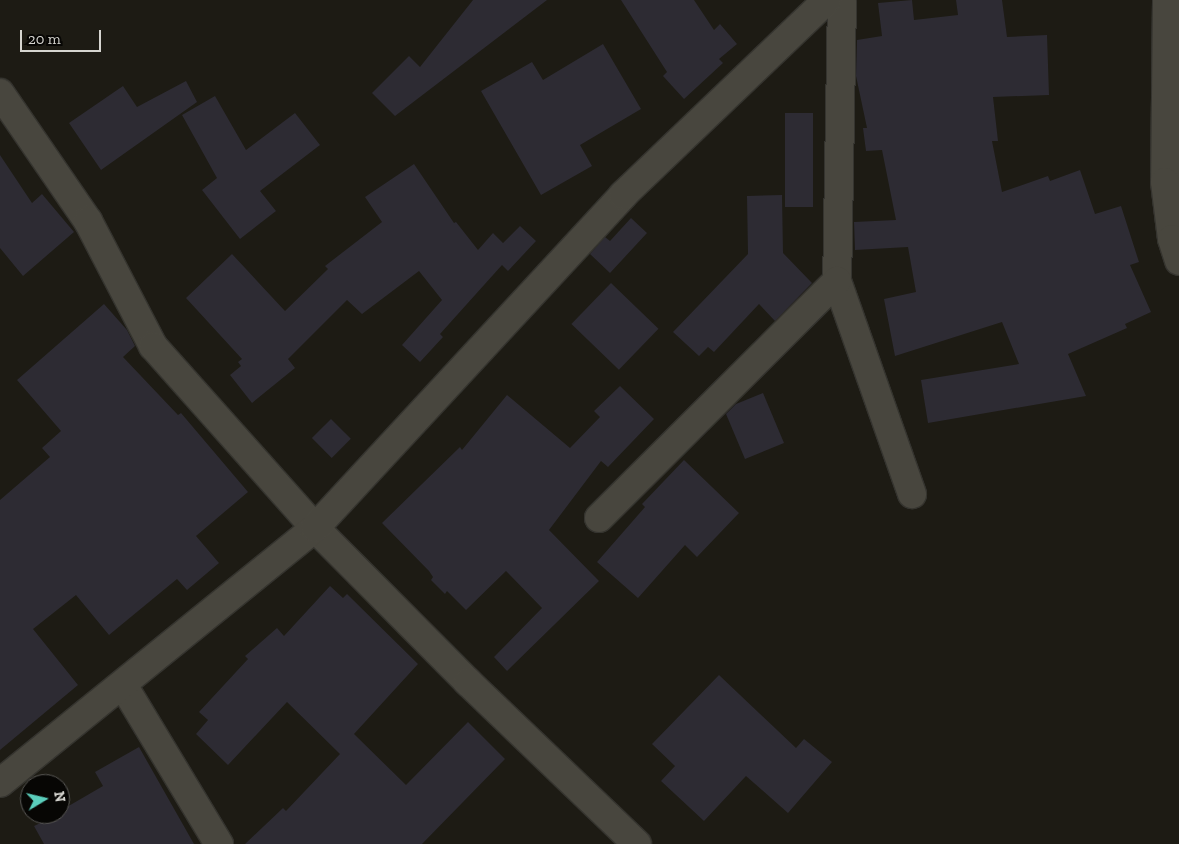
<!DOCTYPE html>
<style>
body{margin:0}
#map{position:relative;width:1179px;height:844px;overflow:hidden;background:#1d1b14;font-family:"Zilla Slab",serif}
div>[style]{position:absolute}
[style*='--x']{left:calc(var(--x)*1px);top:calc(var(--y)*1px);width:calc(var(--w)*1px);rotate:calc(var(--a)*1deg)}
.building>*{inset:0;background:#2d2b33;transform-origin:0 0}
.roads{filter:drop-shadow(1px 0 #35342f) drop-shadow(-1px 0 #35342f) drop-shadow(0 1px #35342f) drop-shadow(0 -1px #35342f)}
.minor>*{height:28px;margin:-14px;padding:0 14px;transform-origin:14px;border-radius:14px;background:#48463e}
span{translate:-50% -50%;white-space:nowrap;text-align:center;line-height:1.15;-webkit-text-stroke:4px #070604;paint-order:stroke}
.north{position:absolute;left:20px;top:774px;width:50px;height:50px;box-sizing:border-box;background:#070604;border:1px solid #5a5956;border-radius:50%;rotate:81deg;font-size:14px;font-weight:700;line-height:20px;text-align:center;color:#d6d5d0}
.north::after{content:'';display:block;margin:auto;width:18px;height:22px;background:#5bcebc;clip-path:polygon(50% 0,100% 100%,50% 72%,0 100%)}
.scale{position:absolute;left:20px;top:30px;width:81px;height:22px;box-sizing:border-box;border:2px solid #d6d5d0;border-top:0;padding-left:6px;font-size:15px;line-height:18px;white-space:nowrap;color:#d6d5d0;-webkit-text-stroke:4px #070604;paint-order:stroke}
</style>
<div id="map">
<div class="building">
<div style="clip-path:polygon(473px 0,547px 0,395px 116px,372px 93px,409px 56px,420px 67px)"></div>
<div style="clip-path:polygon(621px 0,694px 0,714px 30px,720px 24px,737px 44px,719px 59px,723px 63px,684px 99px,663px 76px,667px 72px)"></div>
<div style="clip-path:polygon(912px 0,914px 20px,958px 15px,956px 0,1002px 0,1007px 37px,1047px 35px,1049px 95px,993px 97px,998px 141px,992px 141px,1002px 192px,1048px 176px,1050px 181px,1080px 170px,1095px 214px,1121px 206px,1139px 262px,1130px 265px,1151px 312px,1125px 324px,1127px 328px,1068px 354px,1086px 396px,928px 423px,921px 380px,1019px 364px,1002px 322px,895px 356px,884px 299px,916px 292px,908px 247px,855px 250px,854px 222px,896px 220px,882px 150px,866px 151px,863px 128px,867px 128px,856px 76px,857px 40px,882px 36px,878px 3px)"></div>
<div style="clip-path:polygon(603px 44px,641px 109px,580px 145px,592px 166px,541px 195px,481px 91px,532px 62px,543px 80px)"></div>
<div style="clip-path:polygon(186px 81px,197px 102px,101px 170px,69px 123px,123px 86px,137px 107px)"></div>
<div style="clip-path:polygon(215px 96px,246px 150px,295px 113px,320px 145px,260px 191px,276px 211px,240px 239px,202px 190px,217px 178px,182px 115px)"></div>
<div style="left:785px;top:113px;width:28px;height:94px"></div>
<div style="clip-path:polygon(0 155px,32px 203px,42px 194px,74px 232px,23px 276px,0 248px)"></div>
<div style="clip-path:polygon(414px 164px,454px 223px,456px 222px,478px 250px,493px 233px,503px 243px,520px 226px,536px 241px,508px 271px,502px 265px,440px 334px,443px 337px,420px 362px,402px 345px,442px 300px,419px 271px,362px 314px,347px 300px,288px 359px,295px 368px,252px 403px,230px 375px,241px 366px,238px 362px,242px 359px,186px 298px,232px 254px,285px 311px,328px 269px,325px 266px,382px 222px,365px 197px)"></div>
<div style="clip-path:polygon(782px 195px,783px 253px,812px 283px,775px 321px,759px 304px,714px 352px,708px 347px,699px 356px,673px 332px,748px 254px,747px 196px)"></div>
<div style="clip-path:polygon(631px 218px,647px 233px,610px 273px,590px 254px,605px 237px,610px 241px)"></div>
<div style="left:611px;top:283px;width:66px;height:57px;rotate:44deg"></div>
<div style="clip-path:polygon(104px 304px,127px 330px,135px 346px,123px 357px,178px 415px,181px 413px,248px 492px,196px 536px,219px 563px,187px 590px,177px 579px,109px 635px,76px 595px,33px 629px,78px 685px,0 750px,0 500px,50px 457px,42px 448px,61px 431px,17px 380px)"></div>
<div style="clip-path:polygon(620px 386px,654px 419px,608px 467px,601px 461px,549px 530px,599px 581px,507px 671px,494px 657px,542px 608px,506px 571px,466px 610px,447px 591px,445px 594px,431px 580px,433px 577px,429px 571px,382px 523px,460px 447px,462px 450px,507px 395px,570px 448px,600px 417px,594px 411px)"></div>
<div style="clip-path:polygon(763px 393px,784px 443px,745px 459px,726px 414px,736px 404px)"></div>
<div style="left:331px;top:419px;width:28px;height:27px;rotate:45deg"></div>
<div style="clip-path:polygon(684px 460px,739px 513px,697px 557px,685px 545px,638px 598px,597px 562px,645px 507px,642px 504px)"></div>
<div style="clip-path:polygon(330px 586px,343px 598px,347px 594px,418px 664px,354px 734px,406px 785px,468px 722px,505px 759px,422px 844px,245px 844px,283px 808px,286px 811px,340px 754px,287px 702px,228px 765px,196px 734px,208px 720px,199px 712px,248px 659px,245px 656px,277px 628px,284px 636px)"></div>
<div style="clip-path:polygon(719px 675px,796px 748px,804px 739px,832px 762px,788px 813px,746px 776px,704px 821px,661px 781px,675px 766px,652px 744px)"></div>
<div style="clip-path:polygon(139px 747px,194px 844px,44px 844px,34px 826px,60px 814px,60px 811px,103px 786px,95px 772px)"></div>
</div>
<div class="roads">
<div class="minor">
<div style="--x:842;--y:0;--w:281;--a:91"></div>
<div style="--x:837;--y:281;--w:226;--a:70.6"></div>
<div style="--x:1167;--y:0;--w:182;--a:90.6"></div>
<div style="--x:1165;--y:182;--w:57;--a:83"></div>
<div style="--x:1172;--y:239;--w:23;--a:72"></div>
<div style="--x:0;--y:93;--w:155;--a:55.5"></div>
<div style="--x:88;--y:221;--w:141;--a:62.5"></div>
<div style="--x:153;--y:346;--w:244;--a:48.3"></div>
<div style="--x:315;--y:528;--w:217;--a:45.2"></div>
<div style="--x:468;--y:682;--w:234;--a:43.8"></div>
<div style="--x:599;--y:518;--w:336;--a:-44.9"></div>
<div style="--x:123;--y:685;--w:186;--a:58.9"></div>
<div style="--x:0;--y:783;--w:405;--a:-39"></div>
<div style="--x:315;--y:528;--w:454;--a:-47.2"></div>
<div style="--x:623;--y:195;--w:282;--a:-43.7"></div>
</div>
</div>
<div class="north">N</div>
<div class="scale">20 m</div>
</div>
